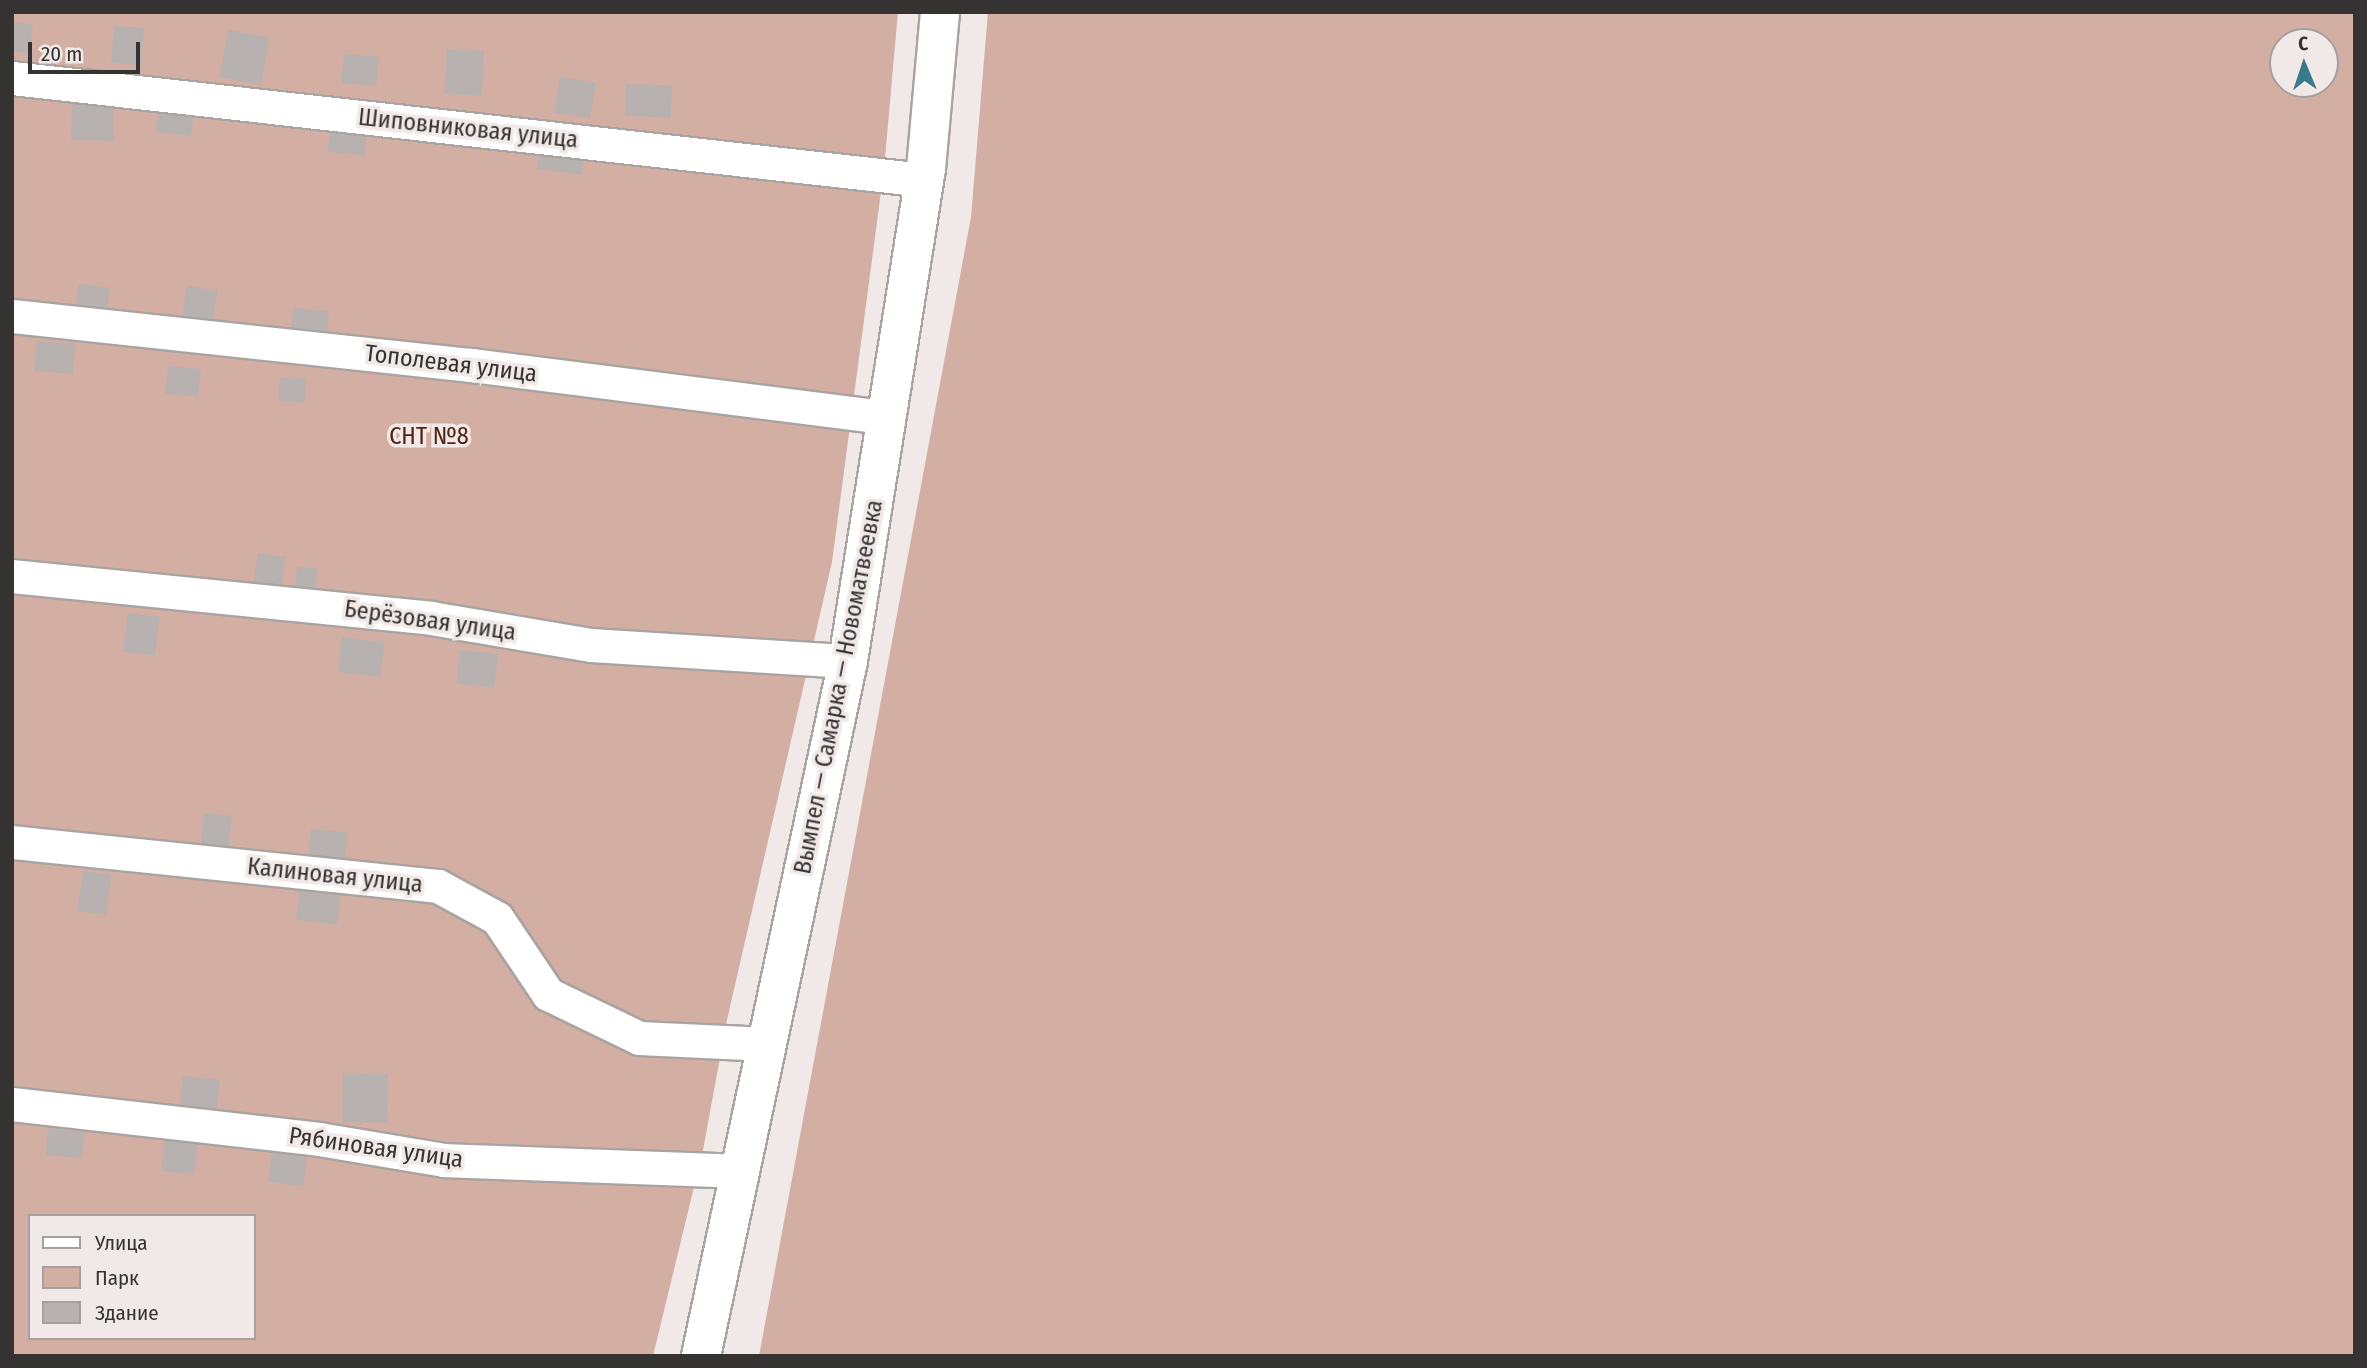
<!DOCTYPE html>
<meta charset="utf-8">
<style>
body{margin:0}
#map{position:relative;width:2367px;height:1368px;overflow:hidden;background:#f0e9e7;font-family:"Fira Sans Condensed",sans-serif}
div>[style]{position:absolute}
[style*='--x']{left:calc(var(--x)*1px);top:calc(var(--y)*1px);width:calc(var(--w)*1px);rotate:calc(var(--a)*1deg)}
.green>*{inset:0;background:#d3aea3}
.building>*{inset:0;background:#b7b1af;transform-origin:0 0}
.roads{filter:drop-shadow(2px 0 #a9a3a1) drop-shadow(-2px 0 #a9a3a1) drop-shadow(0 2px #a9a3a1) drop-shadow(0 -2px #a9a3a1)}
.street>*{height:33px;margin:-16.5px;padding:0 16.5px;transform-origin:16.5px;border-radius:16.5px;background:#fff}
.secondary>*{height:38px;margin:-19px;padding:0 19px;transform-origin:19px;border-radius:19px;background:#fff}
span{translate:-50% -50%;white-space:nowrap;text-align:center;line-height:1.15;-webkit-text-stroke:7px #f0e9e7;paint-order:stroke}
.street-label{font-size:24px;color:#353332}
.park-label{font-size:24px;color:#522213}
.frame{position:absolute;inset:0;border:14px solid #353332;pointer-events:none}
.legend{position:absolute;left:28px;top:1214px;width:228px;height:126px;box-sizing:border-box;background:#f0e9e7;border:2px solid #a5a09f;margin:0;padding:9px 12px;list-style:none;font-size:21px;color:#353332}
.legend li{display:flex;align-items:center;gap:14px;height:35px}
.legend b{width:35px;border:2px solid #a5a09f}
.north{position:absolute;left:2269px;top:28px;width:70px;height:70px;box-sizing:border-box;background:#f0e9e7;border:2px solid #a5a09f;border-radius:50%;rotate:358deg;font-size:19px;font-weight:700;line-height:28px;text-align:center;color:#353332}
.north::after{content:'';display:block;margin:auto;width:24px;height:32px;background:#387a8c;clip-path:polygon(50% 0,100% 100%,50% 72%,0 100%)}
.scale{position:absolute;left:28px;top:42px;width:112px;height:32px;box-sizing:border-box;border:4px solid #353332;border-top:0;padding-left:9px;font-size:21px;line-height:24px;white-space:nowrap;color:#353332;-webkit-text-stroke:5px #f0e9e7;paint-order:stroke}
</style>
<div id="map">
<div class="green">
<div style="clip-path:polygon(evenodd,12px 12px,898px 12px,884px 169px,832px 562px,727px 1020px,703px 1150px,653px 1356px,12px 1356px,12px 12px,30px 1216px,254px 1216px,254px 1338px,30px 1338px,30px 1216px)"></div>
<div style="clip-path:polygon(evenodd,988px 12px,2355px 12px,2355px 1356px,759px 1356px,971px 217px,988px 12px,2283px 42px,2325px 42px,2325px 84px,2283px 84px,2283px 42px)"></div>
</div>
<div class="building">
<div style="clip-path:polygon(12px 22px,33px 25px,29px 53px,12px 51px)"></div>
<div style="left:114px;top:26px;width:30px;height:37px;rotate:4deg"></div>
<div style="left:228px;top:30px;width:42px;height:48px;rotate:10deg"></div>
<div style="left:447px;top:49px;width:37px;height:45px;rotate:3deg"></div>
<div style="left:344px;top:54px;width:35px;height:29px;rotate:5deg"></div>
<div style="left:560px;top:77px;width:36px;height:36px;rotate:9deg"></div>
<div style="left:626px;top:84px;width:46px;height:32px;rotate:2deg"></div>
<div style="left:72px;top:98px;width:42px;height:42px;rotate:1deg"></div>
<div style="left:159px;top:109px;width:35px;height:23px;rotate:7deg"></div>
<div style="left:331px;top:120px;width:37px;height:32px;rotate:6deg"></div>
<div style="left:541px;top:137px;width:45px;height:32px;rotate:8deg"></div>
<div style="left:79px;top:284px;width:31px;height:32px;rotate:7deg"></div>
<div style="left:187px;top:286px;width:31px;height:38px;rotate:9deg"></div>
<div style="left:293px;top:308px;width:36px;height:26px;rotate:5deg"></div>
<div style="left:36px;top:341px;width:39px;height:30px;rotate:4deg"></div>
<div style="left:168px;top:366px;width:33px;height:28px;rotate:5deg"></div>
<div style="left:280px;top:377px;width:26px;height:24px;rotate:4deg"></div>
<div style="left:258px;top:553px;width:28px;height:33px;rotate:8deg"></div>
<div style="left:297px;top:567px;width:21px;height:29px;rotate:5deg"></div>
<div style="left:128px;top:613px;width:32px;height:39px;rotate:7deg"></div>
<div style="left:342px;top:637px;width:43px;height:35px;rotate:7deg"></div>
<div style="left:460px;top:650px;width:38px;height:34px;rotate:6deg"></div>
<div style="left:204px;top:813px;width:28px;height:31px;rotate:6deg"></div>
<div style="left:311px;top:829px;width:37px;height:27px;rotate:6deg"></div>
<div style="left:83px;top:871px;width:29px;height:40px;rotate:8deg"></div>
<div style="left:300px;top:888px;width:41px;height:32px;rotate:7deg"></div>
<div style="left:343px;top:1073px;width:45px;height:49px;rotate:1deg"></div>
<div style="left:183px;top:1076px;width:37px;height:29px;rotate:6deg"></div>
<div style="left:48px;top:1129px;width:36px;height:26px;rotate:5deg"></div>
<div style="left:165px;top:1139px;width:33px;height:32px;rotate:7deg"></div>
<div style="left:272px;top:1153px;width:35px;height:29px;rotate:7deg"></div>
</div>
<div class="roads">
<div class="street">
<div style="--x:12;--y:78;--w:918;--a:6.38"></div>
<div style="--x:12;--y:316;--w:462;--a:6.1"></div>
<div style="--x:471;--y:365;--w:420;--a:7.2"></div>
<div style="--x:12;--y:576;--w:421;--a:5.7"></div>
<div style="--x:431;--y:618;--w:162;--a:9.6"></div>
<div style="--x:591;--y:645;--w:257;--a:3.6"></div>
<div style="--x:12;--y:842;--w:428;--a:5.9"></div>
<div style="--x:438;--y:886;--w:67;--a:28.5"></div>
<div style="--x:497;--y:918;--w:92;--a:56.1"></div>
<div style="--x:548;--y:994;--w:101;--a:25.8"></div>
<div style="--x:639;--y:1038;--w:129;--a:2.7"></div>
<div style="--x:12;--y:1104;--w:309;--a:6.5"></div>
<div style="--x:319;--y:1139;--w:127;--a:9.5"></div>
<div style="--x:444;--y:1160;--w:297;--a:2.1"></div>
</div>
<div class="secondary">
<div style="--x:701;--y:1356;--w:710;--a:-78.06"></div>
<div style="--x:848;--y:661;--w:498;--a:-81"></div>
<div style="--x:926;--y:169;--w:158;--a:-84.9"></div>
</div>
</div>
<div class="street-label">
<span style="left:468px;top:129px;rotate:6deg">Шиповниковая улица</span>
<span style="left:451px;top:364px;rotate:7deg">Тополевая улица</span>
<span style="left:430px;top:621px;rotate:8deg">Берёзовая улица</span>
<span style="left:839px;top:687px;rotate:-79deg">Вымпел — Самарка — Новоматвеевка</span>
<span style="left:335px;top:876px;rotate:6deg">Калиновая улица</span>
<span style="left:376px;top:1148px;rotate:8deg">Рябиновая улица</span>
</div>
<div class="park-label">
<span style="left:429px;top:437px">СНТ №8</span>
</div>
<div class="frame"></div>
<ul class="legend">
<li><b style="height:9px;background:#fff"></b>Улица</li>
<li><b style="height:19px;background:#d3aea3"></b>Парк</li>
<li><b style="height:19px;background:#b7b1af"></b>Здание</li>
</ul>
<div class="north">С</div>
<div class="scale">20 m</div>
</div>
